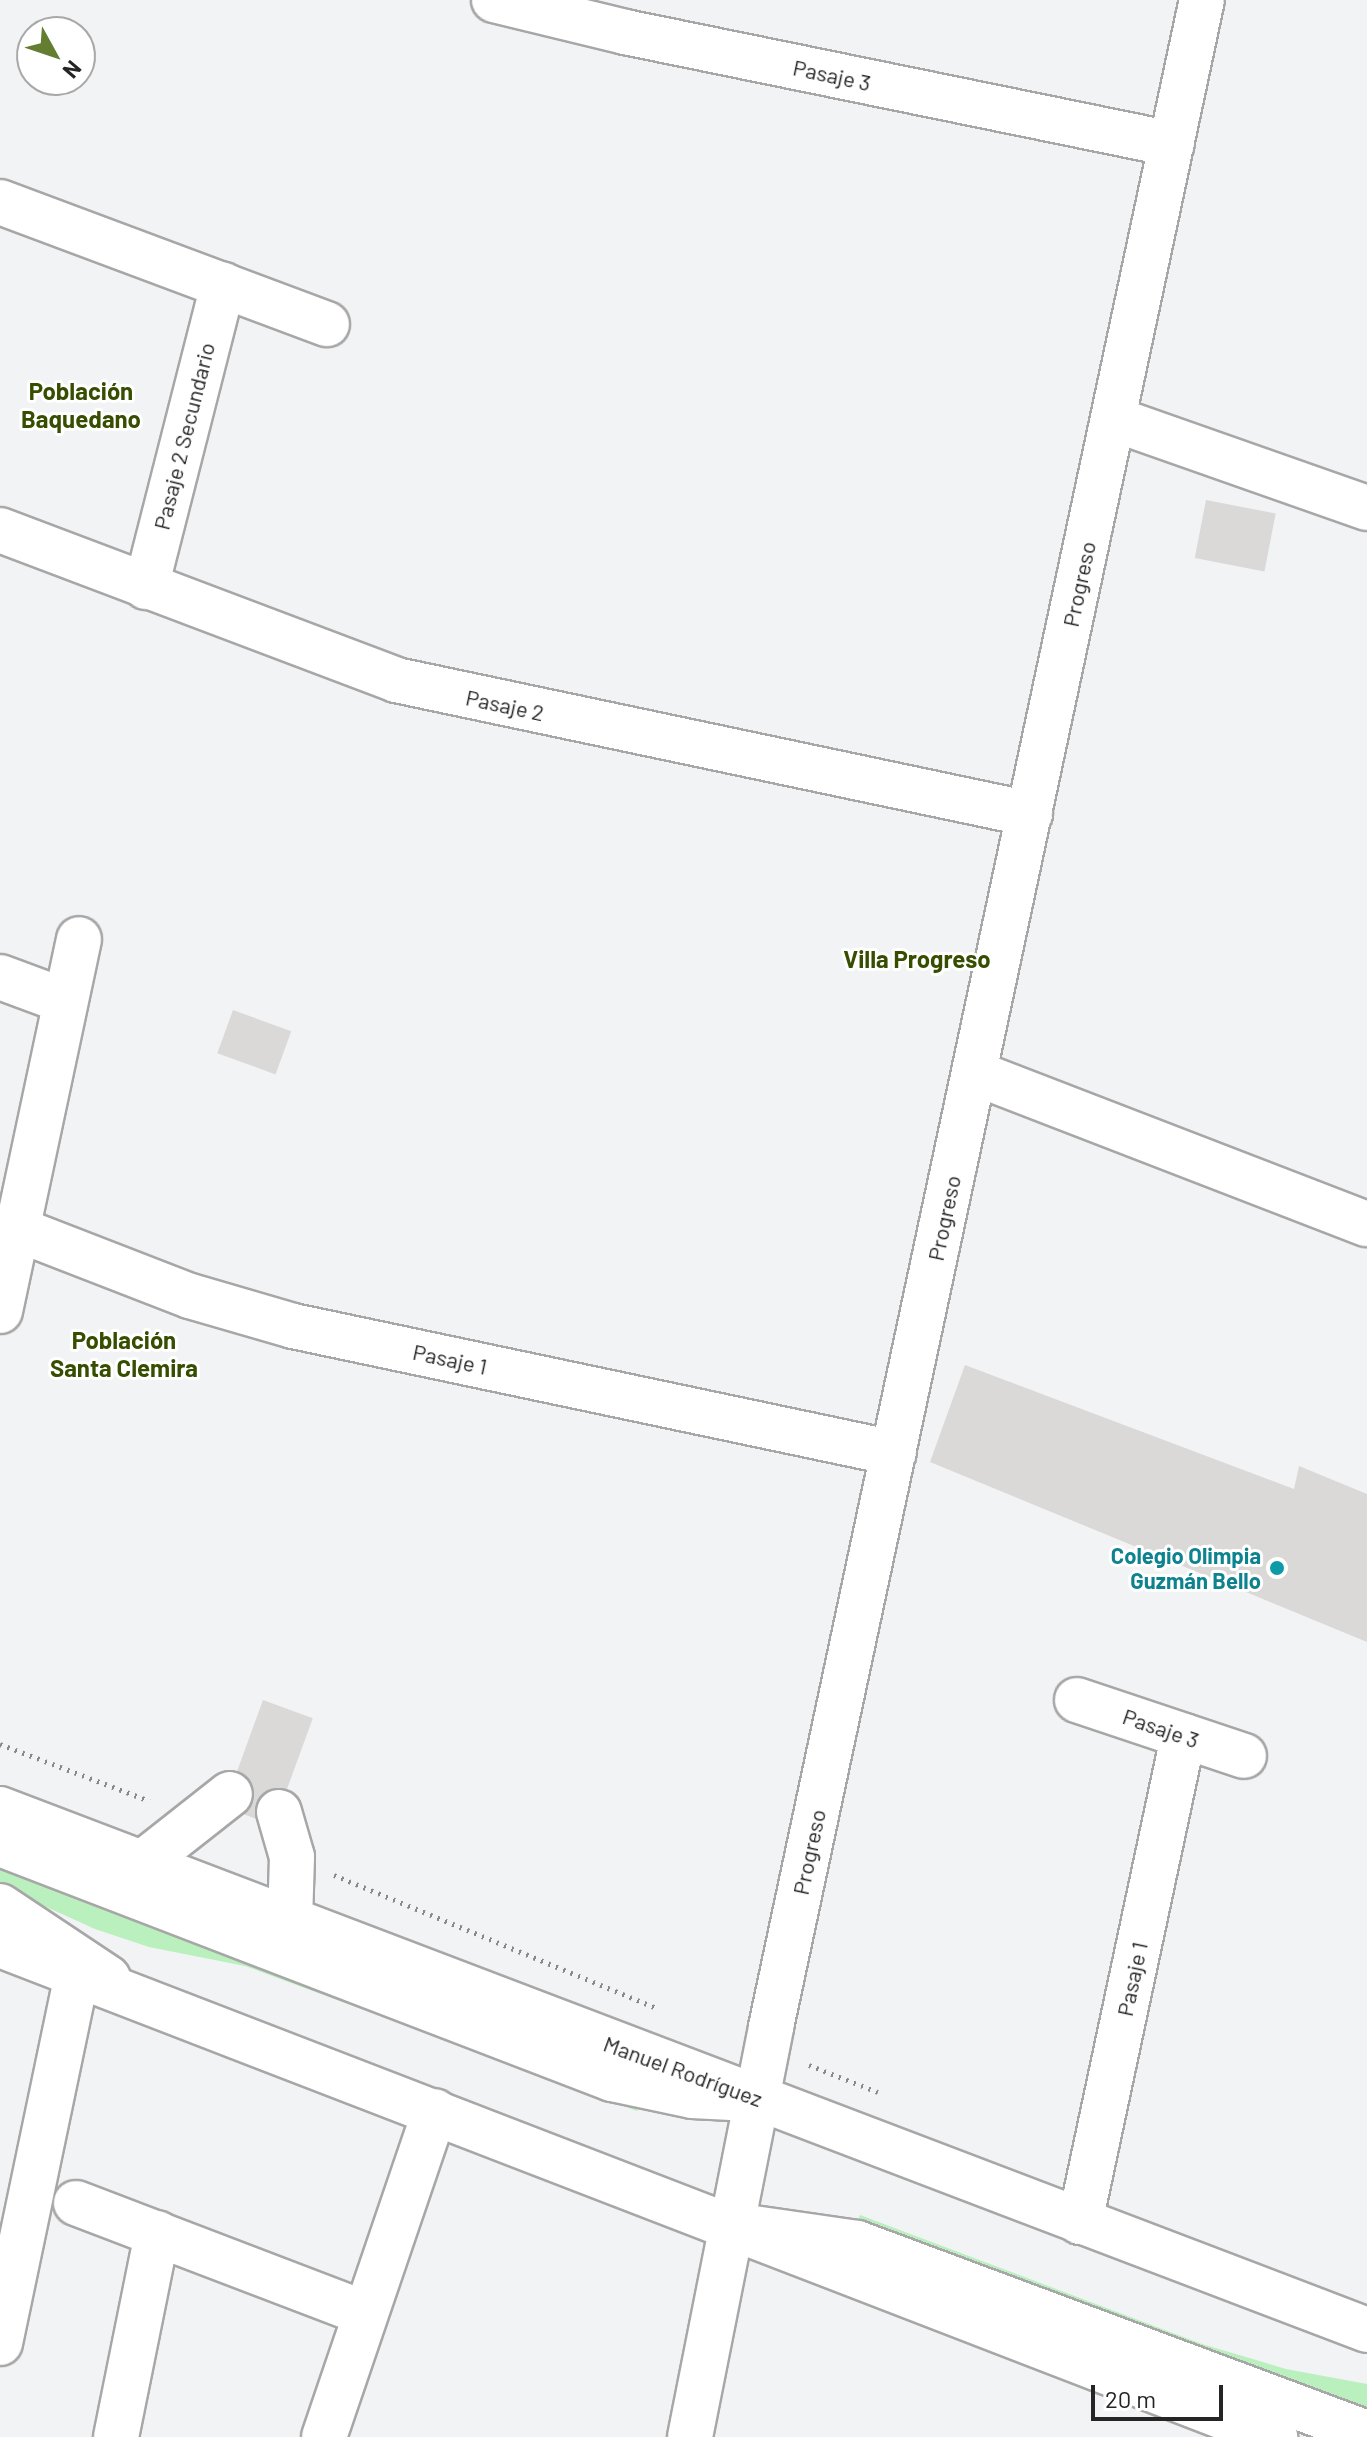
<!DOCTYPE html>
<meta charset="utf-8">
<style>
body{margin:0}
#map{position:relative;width:1367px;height:2437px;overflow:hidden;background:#f2f3f4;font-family:Barlow,sans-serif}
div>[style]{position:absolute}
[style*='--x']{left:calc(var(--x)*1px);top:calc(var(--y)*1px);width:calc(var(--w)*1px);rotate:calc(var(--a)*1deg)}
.green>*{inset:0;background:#b9f0be}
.building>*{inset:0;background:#dad9d8;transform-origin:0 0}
.path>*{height:5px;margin-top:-2.5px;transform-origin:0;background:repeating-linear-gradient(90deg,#878889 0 2px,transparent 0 8px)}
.roads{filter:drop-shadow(2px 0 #a7a7a8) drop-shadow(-2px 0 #a7a7a8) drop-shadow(0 2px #a7a7a8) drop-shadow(0 -2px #a7a7a8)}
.minor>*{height:44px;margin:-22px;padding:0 22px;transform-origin:22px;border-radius:22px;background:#fff}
.major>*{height:44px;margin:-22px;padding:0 22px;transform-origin:22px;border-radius:22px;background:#fff}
.dots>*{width:22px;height:22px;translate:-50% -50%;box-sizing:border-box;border:4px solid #fff;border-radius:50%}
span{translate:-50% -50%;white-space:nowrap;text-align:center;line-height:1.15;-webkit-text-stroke:6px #fff;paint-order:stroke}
.street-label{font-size:22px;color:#252526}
.culture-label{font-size:22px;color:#0d838f;font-weight:700}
.right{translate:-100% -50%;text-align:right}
.neighbourhood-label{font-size:24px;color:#374d00;font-weight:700}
.north{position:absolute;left:16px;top:16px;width:80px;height:80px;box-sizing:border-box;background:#fff;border:2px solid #a8a8a8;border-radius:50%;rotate:130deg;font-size:22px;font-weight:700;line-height:32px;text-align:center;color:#252526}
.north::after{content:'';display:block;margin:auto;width:28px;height:36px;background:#637d31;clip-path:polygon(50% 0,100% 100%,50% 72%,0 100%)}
.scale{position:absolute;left:1091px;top:2385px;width:132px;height:36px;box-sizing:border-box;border:4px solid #252526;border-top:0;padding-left:10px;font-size:24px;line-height:28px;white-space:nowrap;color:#252526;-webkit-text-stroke:6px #fff;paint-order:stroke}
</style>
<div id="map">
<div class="green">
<div style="clip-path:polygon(0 1859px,639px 2106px,637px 2111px,245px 1966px,149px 1947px,95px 1929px,0 1886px)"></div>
<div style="clip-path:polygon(860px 2215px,1202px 2344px,1286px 2369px,1367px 2384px,1367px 2422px,855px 2229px)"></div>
</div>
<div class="building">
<div style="left:1206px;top:500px;width:71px;height:59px;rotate:11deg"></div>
<div style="left:233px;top:1010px;width:62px;height:46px;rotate:20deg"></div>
<div style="clip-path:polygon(965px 1365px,1294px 1489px,1299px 1466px,1367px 1494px,1367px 1642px,930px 1462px)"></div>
<div style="left:263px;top:1700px;width:53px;height:114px;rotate:20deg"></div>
</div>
<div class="path">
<div style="--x:0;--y:1744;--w:160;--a:20.8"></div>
<div style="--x:334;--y:1875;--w:349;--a:22.4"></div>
<div style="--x:809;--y:2065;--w:74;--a:21.4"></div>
</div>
<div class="roads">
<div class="minor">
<div style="--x:494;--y:0;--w:135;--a:13.7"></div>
<div style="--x:625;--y:32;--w:558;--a:11.57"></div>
<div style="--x:0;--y:202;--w:349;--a:20.5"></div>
<div style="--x:1114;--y:419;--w:268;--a:19.4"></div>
<div style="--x:0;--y:530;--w:423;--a:20.7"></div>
<div style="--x:396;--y:680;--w:648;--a:11.93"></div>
<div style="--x:146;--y:587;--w:312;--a:-75.7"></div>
<div style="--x:0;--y:977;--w:69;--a:20.3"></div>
<div style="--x:975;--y:1073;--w:420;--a:21.1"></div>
<div style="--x:17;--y:1229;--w:186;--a:21.2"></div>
<div style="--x:190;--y:1296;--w:107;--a:16.2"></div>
<div style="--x:293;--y:1326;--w:614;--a:11.93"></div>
<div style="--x:0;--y:1311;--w:380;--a:-78"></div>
<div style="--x:1077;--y:1700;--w:176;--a:18.5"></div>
<div style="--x:279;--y:1812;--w:47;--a:73.9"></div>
<div style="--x:292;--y:1857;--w:63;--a:91.8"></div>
<div style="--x:0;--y:1844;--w:656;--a:21.01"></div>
<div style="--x:612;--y:2079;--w:82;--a:12"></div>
<div style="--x:692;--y:2096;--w:59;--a:2.9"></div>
<div style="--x:141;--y:1864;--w:113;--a:-38.2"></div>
<div style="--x:0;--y:1906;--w:130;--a:33.7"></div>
<div style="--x:76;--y:2203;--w:306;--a:20.9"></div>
<div style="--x:1080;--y:2222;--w:497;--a:-78"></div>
<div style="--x:746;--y:2227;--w:112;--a:8.2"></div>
<div style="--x:857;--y:2243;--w:544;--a:20.43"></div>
<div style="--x:0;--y:2343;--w:377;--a:-78.2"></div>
<div style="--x:116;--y:2437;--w:208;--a:-78.6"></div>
<div style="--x:324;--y:2437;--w:344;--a:-71.2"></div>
<div style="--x:690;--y:2437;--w:418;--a:-78.8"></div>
<div style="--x:771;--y:2027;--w:2072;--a:-78"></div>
</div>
<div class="major">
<div style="--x:0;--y:1809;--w:1463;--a:20.86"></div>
<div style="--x:0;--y:1945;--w:1367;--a:21.1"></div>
</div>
</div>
<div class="dots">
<div style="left:1277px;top:1568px;background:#0f9aa8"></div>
</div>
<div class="street-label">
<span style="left:832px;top:75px;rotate:12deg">Pasaje 3</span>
<span style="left:184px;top:436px;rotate:-76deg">Pasaje 2 Secundario</span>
<span style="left:1079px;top:584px;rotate:-78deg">Progreso</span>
<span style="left:505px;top:705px;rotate:12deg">Pasaje 2</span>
<span style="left:944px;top:1218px;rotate:-78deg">Progreso</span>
<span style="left:450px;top:1359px;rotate:12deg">Pasaje 1</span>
<span style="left:1161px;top:1728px;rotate:19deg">Pasaje 3</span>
<span style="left:809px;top:1852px;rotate:-78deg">Progreso</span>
<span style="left:1132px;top:1979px;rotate:-78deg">Pasaje 1</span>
<span style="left:683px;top:2071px;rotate:20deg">Manuel Rodríguez</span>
</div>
<div class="culture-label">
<span class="right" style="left:1261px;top:1568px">Colegio Olimpia<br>Guzmán Bello</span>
</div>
<div class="neighbourhood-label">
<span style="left:81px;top:405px">Población<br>Baquedano</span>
<span style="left:917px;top:959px">Villa Progreso</span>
<span style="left:124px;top:1354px">Población<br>Santa Clemira</span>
</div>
<div class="north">N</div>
<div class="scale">20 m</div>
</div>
